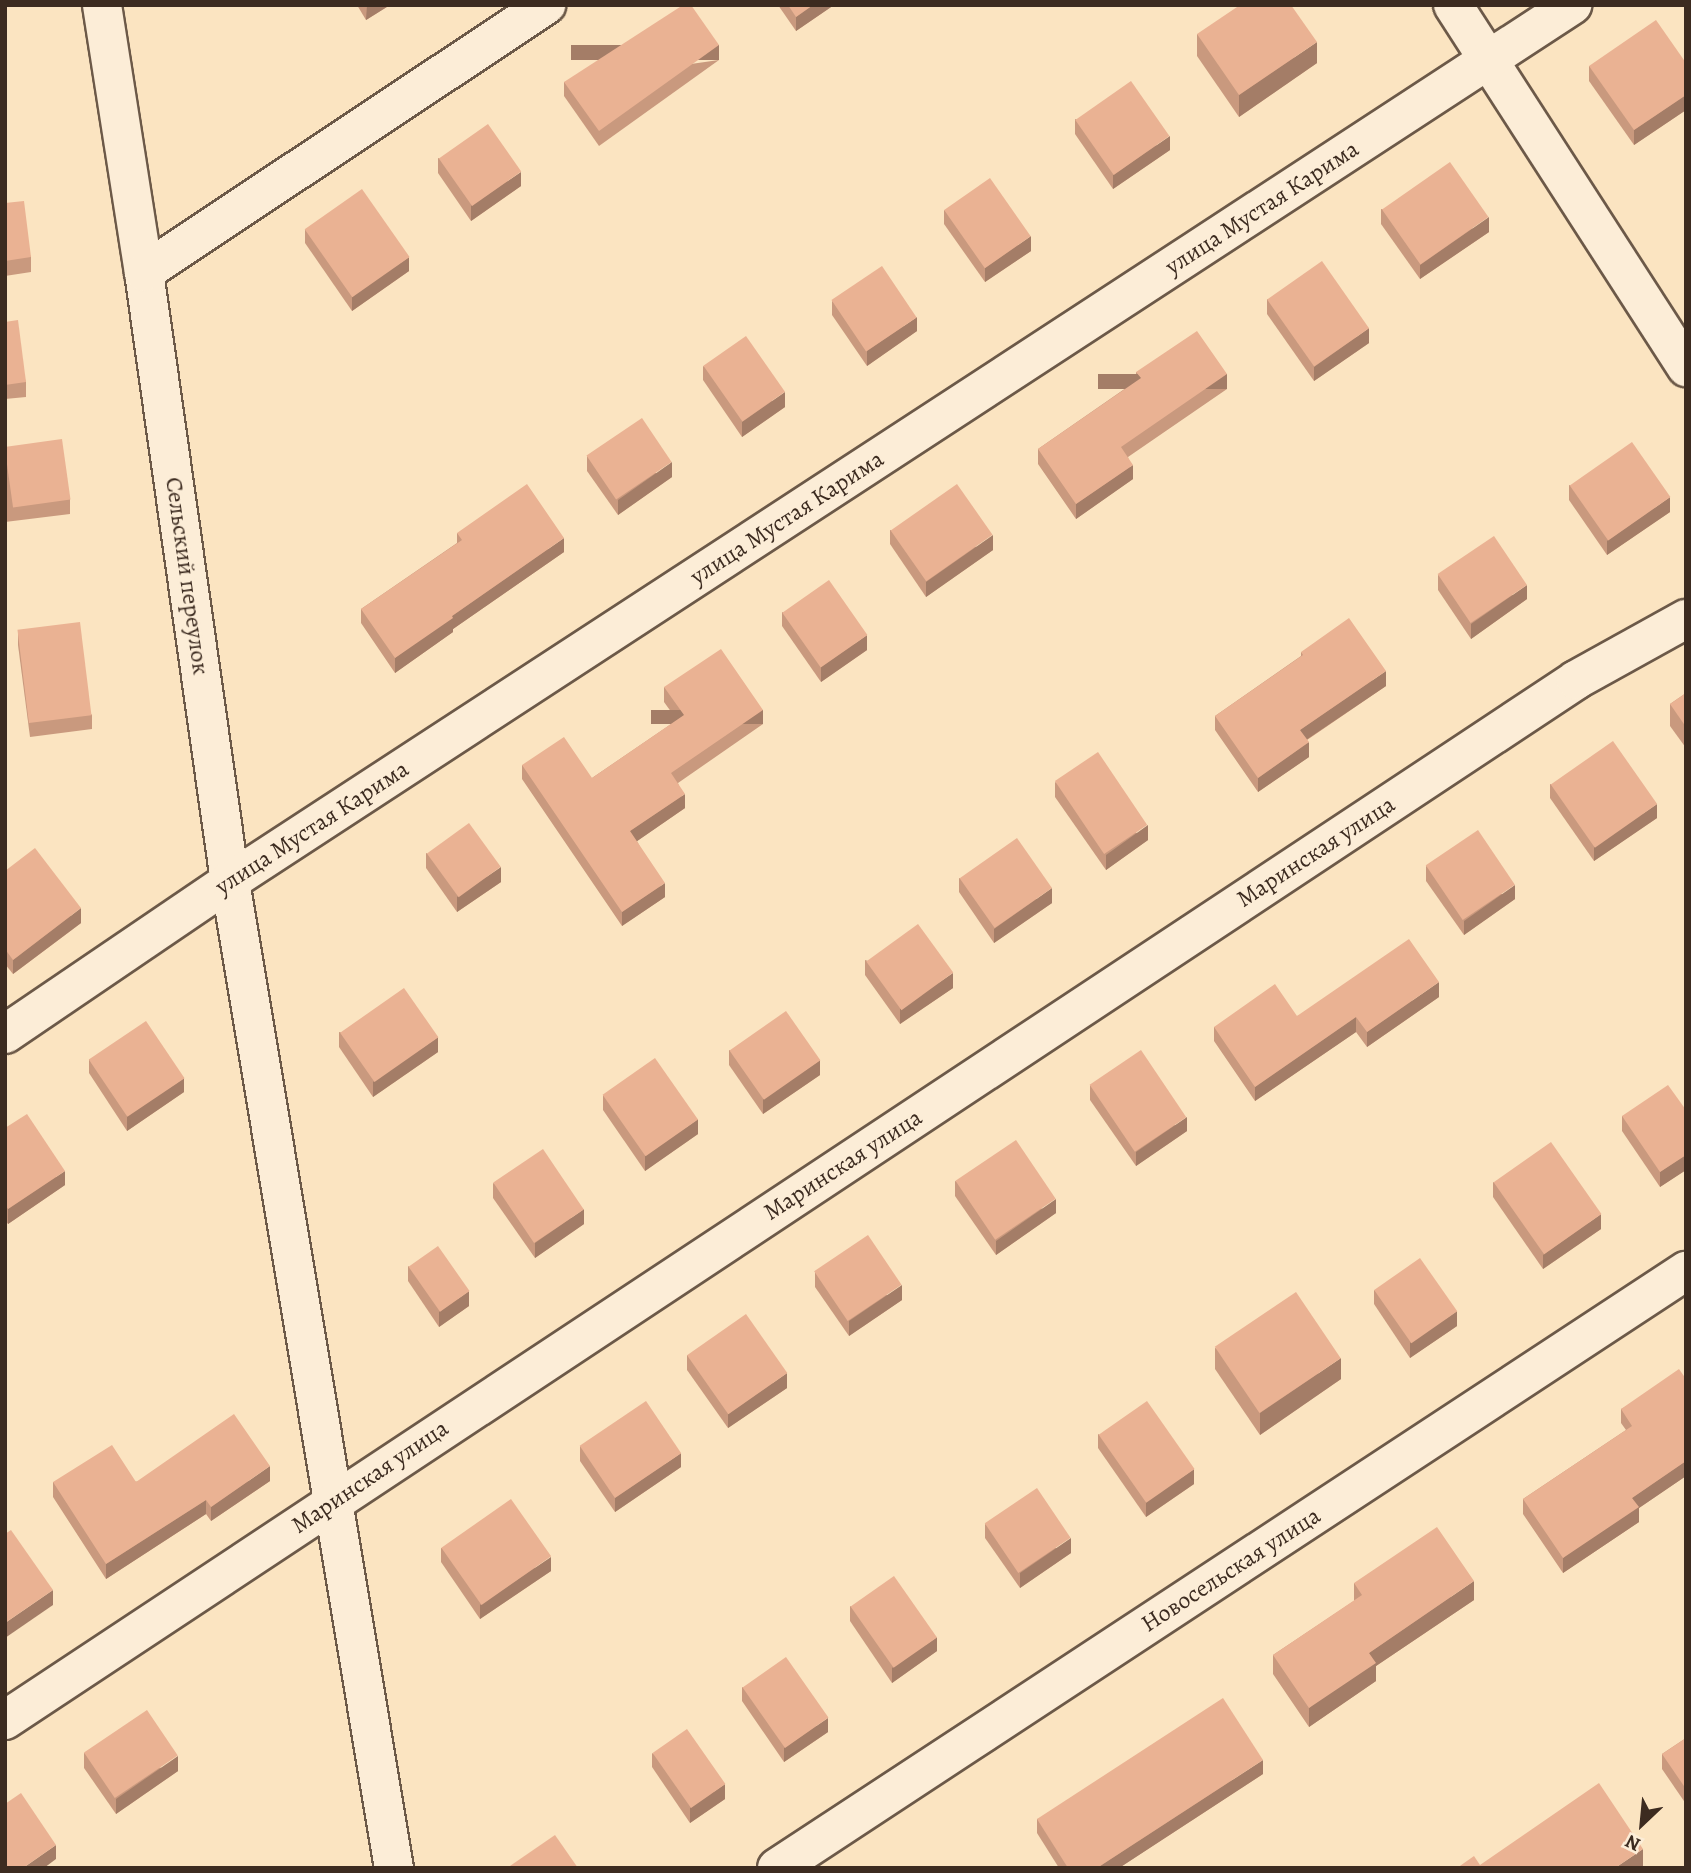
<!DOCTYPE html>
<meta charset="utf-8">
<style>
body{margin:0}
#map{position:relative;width:1691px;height:1873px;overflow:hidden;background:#fbe4c1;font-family:Alegreya,serif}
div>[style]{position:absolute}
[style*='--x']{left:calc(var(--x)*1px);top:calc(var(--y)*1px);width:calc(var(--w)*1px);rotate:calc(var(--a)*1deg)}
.roads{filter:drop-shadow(2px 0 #6c5948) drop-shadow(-2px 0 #6c5948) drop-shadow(0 2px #6c5948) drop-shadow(0 -2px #6c5948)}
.minor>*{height:38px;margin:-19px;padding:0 19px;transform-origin:19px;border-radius:19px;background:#fcedd7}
.wall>*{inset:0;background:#c9997e}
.shaded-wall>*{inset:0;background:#a47d67;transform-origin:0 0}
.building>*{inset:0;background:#eab293;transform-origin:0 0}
span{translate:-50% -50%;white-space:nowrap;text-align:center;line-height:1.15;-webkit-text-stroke:5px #fcedd7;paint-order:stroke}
.street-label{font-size:24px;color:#3c2b20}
.frame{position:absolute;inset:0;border:7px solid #3c2b20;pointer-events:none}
.north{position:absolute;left:1607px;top:1789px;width:70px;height:70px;-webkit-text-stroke:5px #fcedd7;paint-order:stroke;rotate:206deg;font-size:19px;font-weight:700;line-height:28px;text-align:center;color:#3c2b20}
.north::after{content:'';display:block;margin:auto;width:24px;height:32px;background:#3c2b20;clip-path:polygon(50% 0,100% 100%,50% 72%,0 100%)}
</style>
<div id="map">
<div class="roads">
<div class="minor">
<div style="--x:102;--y:5;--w:270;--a:81.1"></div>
<div style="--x:144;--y:272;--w:615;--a:81.96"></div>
<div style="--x:230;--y:881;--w:1001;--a:80.57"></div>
<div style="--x:1453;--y:5;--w:431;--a:57.2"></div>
<div style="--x:144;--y:272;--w:483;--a:-33.6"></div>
<div style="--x:5;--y:1034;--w:272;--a:-34.2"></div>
<div style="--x:230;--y:881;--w:1603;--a:-33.13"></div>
<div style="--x:5;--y:1720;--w:1884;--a:-33.5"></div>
<div style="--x:1576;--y:680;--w:126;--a:-29"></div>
<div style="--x:777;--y:1868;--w:1088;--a:-33.3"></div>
</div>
</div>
<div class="wall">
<div style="clip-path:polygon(357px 5px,390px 5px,366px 20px)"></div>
<div style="clip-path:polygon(778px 5px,834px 5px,796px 31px)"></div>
<div style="clip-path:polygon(1197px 34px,1317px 63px,1239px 117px,1197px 56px)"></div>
<div style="clip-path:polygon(719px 60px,599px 146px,564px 96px,564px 82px)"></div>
<div style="clip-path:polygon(1686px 63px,1686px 110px,1634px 145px,1589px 81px,1589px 66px)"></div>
<div style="clip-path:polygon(1075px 119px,1170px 150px,1113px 189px,1075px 134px)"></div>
<div style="clip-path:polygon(438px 158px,521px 186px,471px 221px,438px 173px)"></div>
<div style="clip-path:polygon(5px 203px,31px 257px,31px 272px,5px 276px)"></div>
<div style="clip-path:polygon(1381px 209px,1489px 232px,1420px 279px,1381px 224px)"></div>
<div style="clip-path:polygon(944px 210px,1031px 251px,985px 282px,944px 224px)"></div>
<div style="clip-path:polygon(305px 229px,409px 271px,352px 311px,305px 243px)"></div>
<div style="clip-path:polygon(1267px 299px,1369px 343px,1314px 381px,1267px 314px)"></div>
<div style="clip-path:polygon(832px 301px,917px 331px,867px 366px,832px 315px)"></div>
<div style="clip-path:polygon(5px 322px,26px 382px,26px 397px,5px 399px)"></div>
<div style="clip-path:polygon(703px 366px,785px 407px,742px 437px,703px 380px)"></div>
<div style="clip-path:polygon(1136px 372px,1227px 389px,1128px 457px,1133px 479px,1076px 519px,1038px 464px,1038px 449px,1136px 381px)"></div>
<div style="clip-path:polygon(5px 447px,70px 499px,70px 514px,5px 522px)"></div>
<div style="clip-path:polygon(587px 456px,672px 477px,618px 515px,587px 471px)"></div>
<div style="clip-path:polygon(1569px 485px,1670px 512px,1607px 555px,1569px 500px)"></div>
<div style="clip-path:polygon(890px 530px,993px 550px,926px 597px,890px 544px)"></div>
<div style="clip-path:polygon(457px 533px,564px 552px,453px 629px,453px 632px,395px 673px,361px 623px,361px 609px,457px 543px)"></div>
<div style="clip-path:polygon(1438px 575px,1527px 599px,1471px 639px,1438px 590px)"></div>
<div style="clip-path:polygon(782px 612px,867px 650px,821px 682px,782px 626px)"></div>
<div style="clip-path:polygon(18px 630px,92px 715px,92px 729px,30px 737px,18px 645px)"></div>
<div style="clip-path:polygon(1301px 652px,1386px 686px,1307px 740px,1309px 757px,1258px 792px,1215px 730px,1215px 716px,1301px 656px)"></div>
<div style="clip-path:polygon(664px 687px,763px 724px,678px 783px,685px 808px,637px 841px,665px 897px,622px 926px,522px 779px,522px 765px,592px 778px,677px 720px,664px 702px)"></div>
<div style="clip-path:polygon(1686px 693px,1686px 748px,1670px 726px,1670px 704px)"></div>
<div style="clip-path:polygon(1055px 782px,1148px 840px,1106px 870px,1055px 797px)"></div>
<div style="clip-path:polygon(1550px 784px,1657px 818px,1594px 861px,1550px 798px)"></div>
<div style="clip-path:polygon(426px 853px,501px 882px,457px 912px,426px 868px)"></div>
<div style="clip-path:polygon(1426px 866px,1515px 899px,1464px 935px,1426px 881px)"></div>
<div style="clip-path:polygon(5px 871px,81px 923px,13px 974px,5px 964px)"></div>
<div style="clip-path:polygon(959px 878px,1052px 903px,994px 943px,959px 892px)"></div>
<div style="clip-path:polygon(865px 960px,953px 988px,900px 1024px,865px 975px)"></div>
<div style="clip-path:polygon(1439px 997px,1367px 1047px,1356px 1032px,1255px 1101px,1214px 1041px,1214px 1027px)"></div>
<div style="clip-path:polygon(339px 1032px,438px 1052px,373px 1097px,339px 1047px)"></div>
<div style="clip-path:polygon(729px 1050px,820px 1075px,763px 1114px,729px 1065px)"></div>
<div style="clip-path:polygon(89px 1059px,184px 1092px,127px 1131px,89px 1073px)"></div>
<div style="clip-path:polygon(1090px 1085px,1187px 1131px,1136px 1166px,1090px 1100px)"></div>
<div style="clip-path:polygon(603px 1095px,698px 1134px,645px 1171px,603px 1110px)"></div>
<div style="clip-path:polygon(1686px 1110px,1686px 1170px,1660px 1187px,1622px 1131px,1622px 1116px)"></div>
<div style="clip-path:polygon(5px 1128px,65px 1185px,8px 1224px,5px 1220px)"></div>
<div style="clip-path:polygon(955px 1181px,1056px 1213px,996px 1255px,955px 1196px)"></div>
<div style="clip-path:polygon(1493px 1182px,1601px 1229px,1543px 1269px,1493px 1197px)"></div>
<div style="clip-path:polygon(493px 1183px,584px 1224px,535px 1258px,493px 1198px)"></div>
<div style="clip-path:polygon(408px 1266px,469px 1306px,439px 1327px,408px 1281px)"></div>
<div style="clip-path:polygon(815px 1272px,902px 1300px,849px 1336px,815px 1287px)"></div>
<div style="clip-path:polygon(1374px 1290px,1457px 1326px,1410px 1358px,1374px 1304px)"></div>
<div style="clip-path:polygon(1215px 1348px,1341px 1379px,1260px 1435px,1215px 1369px)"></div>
<div style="clip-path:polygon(687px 1355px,787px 1388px,728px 1428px,687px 1370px)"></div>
<div style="clip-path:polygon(1686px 1379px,1686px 1476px,1639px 1508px,1639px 1522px,1563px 1573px,1523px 1514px,1523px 1499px,1626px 1430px,1621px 1423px,1621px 1409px)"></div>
<div style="clip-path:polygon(1098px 1434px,1194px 1484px,1146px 1517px,1098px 1448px)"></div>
<div style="clip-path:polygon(580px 1446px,681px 1467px,615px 1512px,580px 1461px)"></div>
<div style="clip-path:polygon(270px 1481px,211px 1521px,206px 1514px,106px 1579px,53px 1497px,53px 1482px)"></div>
<div style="clip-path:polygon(985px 1524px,1071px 1553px,1020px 1588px,985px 1538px)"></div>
<div style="clip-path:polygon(441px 1548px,551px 1571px,480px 1619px,441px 1562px)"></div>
<div style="clip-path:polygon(1354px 1583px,1474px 1600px,1376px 1666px,1376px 1681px,1309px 1727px,1273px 1674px,1273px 1655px,1354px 1601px)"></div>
<div style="clip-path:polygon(850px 1606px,937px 1651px,892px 1683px,850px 1621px)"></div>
<div style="clip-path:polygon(742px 1687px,828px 1732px,784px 1762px,742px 1701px)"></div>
<div style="clip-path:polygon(1686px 1738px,1686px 1804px,1662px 1769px,1662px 1754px)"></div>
<div style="clip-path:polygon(84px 1753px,178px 1771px,116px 1814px,84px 1768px)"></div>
<div style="clip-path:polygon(652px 1753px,725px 1799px,690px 1823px,652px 1767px)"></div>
<div style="clip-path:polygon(1263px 1774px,1119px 1868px,1059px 1868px,1037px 1833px,1037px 1819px)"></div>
</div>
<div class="shaded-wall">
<div style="clip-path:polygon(367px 5px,390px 5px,366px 20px)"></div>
<div style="clip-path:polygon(813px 5px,834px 5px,796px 31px,796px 17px)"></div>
<div style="clip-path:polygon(1317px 42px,1317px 63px,1239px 117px,1239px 95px)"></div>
<div style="left:719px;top:45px;width:15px;height:148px;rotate:90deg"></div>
<div style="clip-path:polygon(1686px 95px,1686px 110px,1634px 145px,1634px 130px)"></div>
<div style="clip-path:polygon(1170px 136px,1170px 150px,1113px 189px,1113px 175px)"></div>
<div style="clip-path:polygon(521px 172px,521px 186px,471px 221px,471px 206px)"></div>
<div style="clip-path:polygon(1489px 217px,1489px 232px,1420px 279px,1420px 265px)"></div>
<div style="clip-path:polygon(1031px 236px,1031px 251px,985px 282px,985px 268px)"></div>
<div style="clip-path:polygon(409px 257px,409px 271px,352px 311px,352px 296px)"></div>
<div style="clip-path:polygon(917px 317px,917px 331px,867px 366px,867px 351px)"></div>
<div style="clip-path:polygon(1369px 328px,1369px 343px,1314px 381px,1314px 367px)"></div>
<div style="left:1227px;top:374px;width:15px;height:129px;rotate:90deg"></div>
<div style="clip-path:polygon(785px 392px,785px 407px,742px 437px,742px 422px)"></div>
<div style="clip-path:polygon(672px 462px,672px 477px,618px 515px,618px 500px)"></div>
<div style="clip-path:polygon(1133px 465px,1133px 479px,1076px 519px,1076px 504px)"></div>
<div style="clip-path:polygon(1670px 497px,1670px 512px,1607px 555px,1607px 541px)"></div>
<div style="clip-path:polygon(993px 535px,993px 550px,926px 597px,926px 582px)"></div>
<div style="clip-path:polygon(564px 538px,564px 552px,453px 629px,453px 632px,395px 673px,395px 658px,452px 616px)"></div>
<div style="clip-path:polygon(1527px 585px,1527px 599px,1471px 639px,1471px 624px)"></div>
<div style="clip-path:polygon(867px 635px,867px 650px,821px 682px,821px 667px)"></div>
<div style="clip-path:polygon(1386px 671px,1386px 686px,1300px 744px,1300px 730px)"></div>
<div style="left:763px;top:710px;width:14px;height:112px;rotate:90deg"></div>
<div style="clip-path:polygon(1309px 742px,1309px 757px,1258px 792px,1258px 778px)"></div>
<div style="clip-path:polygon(685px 794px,685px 808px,630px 846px,630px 831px)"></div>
<div style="clip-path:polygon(1657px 804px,1657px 818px,1594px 861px,1594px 847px)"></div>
<div style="clip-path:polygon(1148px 825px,1148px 840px,1106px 870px,1106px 855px)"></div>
<div style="clip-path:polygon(501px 867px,501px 882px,457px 912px,457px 897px)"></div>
<div style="clip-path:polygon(665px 883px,665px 897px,622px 926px,622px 912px)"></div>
<div style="clip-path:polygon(1515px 885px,1515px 899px,1464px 935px,1464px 921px)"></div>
<div style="clip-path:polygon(1052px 888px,1052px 903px,994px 943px,994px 929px)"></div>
<div style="clip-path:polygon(81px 908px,81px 923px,13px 974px,13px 960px)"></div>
<div style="clip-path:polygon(953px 973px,953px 988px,900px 1024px,900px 1009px)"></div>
<div style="clip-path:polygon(1439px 982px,1439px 997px,1367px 1047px,1367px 1032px)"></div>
<div style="clip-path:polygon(1356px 1017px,1356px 1032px,1255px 1101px,1255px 1087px)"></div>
<div style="clip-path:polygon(438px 1037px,438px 1052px,373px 1097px,373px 1082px)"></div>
<div style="clip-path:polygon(820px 1060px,820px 1075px,763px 1114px,763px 1099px)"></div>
<div style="clip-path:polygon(184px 1078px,184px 1092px,127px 1131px,127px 1116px)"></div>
<div style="clip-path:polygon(1187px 1117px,1187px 1131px,1136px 1166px,1136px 1152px)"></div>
<div style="clip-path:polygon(698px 1119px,698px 1134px,645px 1171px,645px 1156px)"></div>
<div style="clip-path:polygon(1686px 1155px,1686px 1170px,1660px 1187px,1660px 1172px)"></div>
<div style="clip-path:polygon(65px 1171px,65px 1185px,8px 1224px,8px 1209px)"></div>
<div style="clip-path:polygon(1056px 1199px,1056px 1213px,996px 1255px,996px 1241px)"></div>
<div style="clip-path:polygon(584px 1209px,584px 1224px,535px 1258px,535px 1243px)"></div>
<div style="clip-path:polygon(1601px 1214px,1601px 1229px,1543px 1269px,1543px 1255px)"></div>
<div style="clip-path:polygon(902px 1285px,902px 1300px,849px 1336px,849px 1321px)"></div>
<div style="clip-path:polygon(469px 1291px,469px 1306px,439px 1327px,439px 1312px)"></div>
<div style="clip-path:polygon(1457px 1311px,1457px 1326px,1410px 1358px,1410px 1343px)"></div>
<div style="clip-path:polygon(1341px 1358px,1341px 1379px,1260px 1435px,1260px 1413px)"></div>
<div style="clip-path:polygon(787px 1373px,787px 1388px,728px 1428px,728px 1414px)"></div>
<div style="clip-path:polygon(681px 1453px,681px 1467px,615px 1512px,615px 1498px)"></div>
<div style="clip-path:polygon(1686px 1461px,1686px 1476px,1639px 1508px,1639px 1522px,1563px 1573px,1563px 1558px,1632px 1498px)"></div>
<div style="clip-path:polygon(270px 1466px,270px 1481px,211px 1521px,211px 1507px)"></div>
<div style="clip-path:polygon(1194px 1469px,1194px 1484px,1146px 1517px,1146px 1502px)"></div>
<div style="clip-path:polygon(206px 1500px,206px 1514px,106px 1579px,106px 1564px)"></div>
<div style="clip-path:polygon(1071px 1538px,1071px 1553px,1020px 1588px,1020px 1573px)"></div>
<div style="clip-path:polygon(551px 1557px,551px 1571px,480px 1619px,480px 1605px)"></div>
<div style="clip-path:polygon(1474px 1581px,1474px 1600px,1376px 1666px,1376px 1681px,1309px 1727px,1309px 1708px,1369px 1653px)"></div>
<div style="clip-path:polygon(53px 1590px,53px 1605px,5px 1638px,5px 1623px)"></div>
<div style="clip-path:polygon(937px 1637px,937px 1651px,892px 1683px,892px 1668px)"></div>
<div style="clip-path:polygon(828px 1718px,828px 1732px,784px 1762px,784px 1748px)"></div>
<div style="clip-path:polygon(178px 1756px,178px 1771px,116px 1814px,116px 1799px)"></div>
<div style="clip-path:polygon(1263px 1760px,1263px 1774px,1119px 1868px,1097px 1868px)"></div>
<div style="clip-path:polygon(725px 1784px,725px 1799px,690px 1823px,690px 1808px)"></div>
<div style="clip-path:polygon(56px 1845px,56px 1859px,44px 1868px,23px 1868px)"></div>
<div style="clip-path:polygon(1643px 1849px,1643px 1868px,1615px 1868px)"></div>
</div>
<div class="building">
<div style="clip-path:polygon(683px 5px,691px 5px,719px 45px,599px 131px,564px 82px)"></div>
<div style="clip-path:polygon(788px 5px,813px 5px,796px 17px)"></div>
<div style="clip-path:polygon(1240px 5px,1291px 5px,1317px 42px,1239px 95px,1197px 34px)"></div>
<div style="clip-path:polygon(1656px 20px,1686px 63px,1686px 95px,1634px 130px,1589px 66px)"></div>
<div style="left:1131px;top:81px;width:67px;height:68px;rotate:55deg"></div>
<div style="left:488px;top:124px;width:58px;height:60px;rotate:55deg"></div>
<div style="left:1450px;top:162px;width:67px;height:83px;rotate:55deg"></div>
<div style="left:990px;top:178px;width:71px;height:56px;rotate:55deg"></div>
<div style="left:362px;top:189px;width:83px;height:70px;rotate:55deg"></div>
<div style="clip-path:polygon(24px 201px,31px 257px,5px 261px,5px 203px)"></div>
<div style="left:1322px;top:261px;width:82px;height:67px;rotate:55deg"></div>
<div style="left:882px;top:266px;width:62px;height:61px;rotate:56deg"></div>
<div style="clip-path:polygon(18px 320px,26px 382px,5px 385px,5px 322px)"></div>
<div style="clip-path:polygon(1197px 331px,1227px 374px,1121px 447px,1133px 465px,1076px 504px,1038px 449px,1141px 378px,1136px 372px)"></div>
<div style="left:746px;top:336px;width:68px;height:52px;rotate:55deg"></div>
<div style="left:642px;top:418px;width:53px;height:67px;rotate:56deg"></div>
<div style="left:62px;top:439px;width:61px;height:58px;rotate:82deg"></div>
<div style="left:1632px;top:442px;width:67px;height:76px;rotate:55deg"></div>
<div style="clip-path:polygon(527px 484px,564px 538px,452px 616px,453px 618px,395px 658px,361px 609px,462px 540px,457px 533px)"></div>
<div style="left:957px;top:484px;width:62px;height:81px;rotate:55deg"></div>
<div style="left:1494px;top:536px;width:59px;height:68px;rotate:56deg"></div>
<div style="left:829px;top:580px;width:67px;height:57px;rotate:55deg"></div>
<div style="clip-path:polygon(1349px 618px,1386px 671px,1300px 730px,1309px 742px,1258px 778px,1215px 716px,1303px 655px,1301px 652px)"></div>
<div style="left:80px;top:622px;width:94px;height:63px;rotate:83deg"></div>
<div style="clip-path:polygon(721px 649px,763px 710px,671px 773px,685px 794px,630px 831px,665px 883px,622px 912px,522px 765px,564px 737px,592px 778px,684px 715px,664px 687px)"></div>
<div style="clip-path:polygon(1686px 693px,1686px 727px,1670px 704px)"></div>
<div style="left:1613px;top:741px;width:77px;height:76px;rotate:55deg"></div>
<div style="left:1098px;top:752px;width:88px;height:52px;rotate:56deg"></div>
<div style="left:469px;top:823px;width:54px;height:52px;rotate:54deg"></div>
<div style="left:1478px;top:830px;width:66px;height:63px;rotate:56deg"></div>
<div style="left:1017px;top:838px;width:61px;height:70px;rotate:55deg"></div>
<div style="clip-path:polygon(35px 848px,81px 908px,13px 960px,5px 949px,5px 871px)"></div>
<div style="left:918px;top:924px;width:60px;height:64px;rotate:54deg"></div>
<div style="clip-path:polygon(1409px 939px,1439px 982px,1367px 1032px,1356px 1017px,1255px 1087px,1214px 1027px,1275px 984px,1297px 1016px)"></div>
<div style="left:404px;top:988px;width:60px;height:78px;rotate:55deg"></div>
<div style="left:786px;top:1011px;width:60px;height:69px;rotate:55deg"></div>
<div style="left:146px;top:1021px;width:69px;height:69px;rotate:56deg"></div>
<div style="left:1141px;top:1050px;width:81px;height:62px;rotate:56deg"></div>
<div style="left:655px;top:1058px;width:75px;height:64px;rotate:55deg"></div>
<div style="clip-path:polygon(1668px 1085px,1686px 1110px,1686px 1155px,1660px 1172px,1622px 1116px)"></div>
<div style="clip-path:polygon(27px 1114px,65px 1171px,8px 1209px,5px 1205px,5px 1128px)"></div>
<div style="left:1016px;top:1140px;width:71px;height:73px;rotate:56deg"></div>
<div style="left:1551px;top:1142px;width:88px;height:70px;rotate:55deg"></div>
<div style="left:543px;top:1149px;width:73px;height:60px;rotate:56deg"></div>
<div style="left:868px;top:1235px;width:60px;height:65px;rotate:56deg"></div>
<div style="left:438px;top:1246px;width:55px;height:36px;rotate:55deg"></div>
<div style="left:1420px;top:1258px;width:65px;height:56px;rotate:55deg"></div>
<div style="left:1296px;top:1292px;width:80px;height:98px;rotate:56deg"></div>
<div style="left:746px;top:1314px;width:72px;height:72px;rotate:55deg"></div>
<div style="clip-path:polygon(1679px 1369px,1686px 1379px,1686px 1461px,1632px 1498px,1639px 1507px,1563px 1558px,1523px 1499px,1632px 1426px,1621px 1409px)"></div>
<div style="left:646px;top:1401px;width:63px;height:80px;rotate:56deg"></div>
<div style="left:1147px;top:1401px;width:83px;height:59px;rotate:55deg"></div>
<div style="clip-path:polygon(234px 1414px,270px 1466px,211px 1507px,206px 1500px,106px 1564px,53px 1482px,112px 1445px,136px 1482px)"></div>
<div style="left:1037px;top:1488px;width:60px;height:63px;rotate:56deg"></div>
<div style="left:511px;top:1499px;width:70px;height:85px;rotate:55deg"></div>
<div style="clip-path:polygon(1437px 1527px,1474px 1581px,1369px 1653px,1376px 1663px,1309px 1708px,1273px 1655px,1362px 1595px,1354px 1583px)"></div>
<div style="clip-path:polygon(11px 1530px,53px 1590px,5px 1623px,5px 1534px)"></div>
<div style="left:894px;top:1576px;width:75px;height:53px;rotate:55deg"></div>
<div style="left:786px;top:1657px;width:74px;height:53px;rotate:55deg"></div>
<div style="clip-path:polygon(1223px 1698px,1263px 1760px,1097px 1868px,1068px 1868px,1037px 1819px)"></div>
<div style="left:147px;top:1710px;width:55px;height:76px;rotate:56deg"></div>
<div style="left:687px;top:1729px;width:67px;height:42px;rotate:55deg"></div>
<div style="clip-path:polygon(1686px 1738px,1686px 1789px,1662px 1754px)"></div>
<div style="clip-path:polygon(1599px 1783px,1643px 1849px,1615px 1868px,1457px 1868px,1474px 1856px,1480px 1865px)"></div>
<div style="clip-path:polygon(21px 1793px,56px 1845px,23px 1868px,5px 1868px,5px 1804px)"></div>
<div style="clip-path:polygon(555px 1835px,578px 1868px,507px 1868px)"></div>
</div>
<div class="street-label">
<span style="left:1262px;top:208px;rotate:-33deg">улица Мустая Карима</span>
<span style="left:787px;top:518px;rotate:-33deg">улица Мустая Карима</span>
<span style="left:187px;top:576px;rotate:82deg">Сельский переулок</span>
<span style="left:312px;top:828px;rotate:-33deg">улица Мустая Карима</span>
<span style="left:1316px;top:852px;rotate:-33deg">Маринская улица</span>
<span style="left:843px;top:1165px;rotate:-33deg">Маринская улица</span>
<span style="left:370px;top:1477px;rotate:-34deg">Маринская улица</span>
<span style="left:1231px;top:1570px;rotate:-33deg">Новосельская улица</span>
</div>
<div class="frame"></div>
<div class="north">N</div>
</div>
